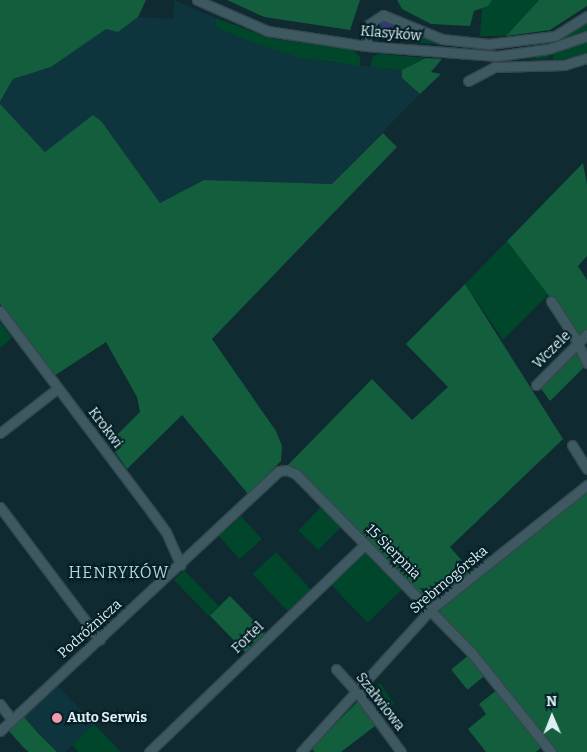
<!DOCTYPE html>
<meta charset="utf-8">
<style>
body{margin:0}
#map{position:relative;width:587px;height:752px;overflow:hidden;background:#0f2a31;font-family:Bitter,serif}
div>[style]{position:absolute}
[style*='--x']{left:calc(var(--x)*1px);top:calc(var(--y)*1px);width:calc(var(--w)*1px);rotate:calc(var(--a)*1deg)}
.built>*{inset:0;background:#0e343e}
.green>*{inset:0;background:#00462a;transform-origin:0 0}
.forest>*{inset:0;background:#125e3d;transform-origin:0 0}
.water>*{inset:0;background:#35387c}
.roads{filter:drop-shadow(1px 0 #35474d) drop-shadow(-1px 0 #35474d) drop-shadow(0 1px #35474d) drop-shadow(0 -1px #35474d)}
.minor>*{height:9px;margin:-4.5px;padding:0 4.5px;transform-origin:4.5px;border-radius:4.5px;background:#3e5962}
.dots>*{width:14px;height:14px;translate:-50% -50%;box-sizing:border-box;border:2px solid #052027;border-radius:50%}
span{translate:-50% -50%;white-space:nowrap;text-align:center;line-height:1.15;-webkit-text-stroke:4px #052027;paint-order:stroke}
.street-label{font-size:14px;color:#deeef2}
.poi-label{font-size:14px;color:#deeef2;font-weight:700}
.left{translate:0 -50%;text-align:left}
.quarter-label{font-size:16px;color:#b4d3dd;letter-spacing:1px}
.north{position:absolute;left:527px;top:692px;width:50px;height:50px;-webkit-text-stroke:4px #052027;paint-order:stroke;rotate:359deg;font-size:14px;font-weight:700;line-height:20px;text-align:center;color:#deeef2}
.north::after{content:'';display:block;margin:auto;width:18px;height:22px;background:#deeef2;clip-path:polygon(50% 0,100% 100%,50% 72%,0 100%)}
</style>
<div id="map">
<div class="built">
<div style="clip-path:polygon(174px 0,216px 18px,215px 27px,253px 43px,328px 62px,402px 70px,402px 78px,420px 94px,332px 184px,204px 180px,160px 203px,102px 122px,45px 152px,0 104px,13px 79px,51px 67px,106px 28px,118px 32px,138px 17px,173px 19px)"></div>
<div style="clip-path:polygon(57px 685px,94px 724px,65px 752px,57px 752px,24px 717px)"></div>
</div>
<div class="green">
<div style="clip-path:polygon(492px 0,539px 0,506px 36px,480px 36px,482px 8px)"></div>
<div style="clip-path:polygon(216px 18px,270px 38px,353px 50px,360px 57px,360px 66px,298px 57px,253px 43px,215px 27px)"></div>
<div style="clip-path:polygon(385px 19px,389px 21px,382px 21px,381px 36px,408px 38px,408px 30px,444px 43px,487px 47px,548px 41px,549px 58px,518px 61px,536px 58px,531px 45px,482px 48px,380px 39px,372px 27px,373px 25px)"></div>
<div style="clip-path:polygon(587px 20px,587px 54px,553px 62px,552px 40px,571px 33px)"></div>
<div style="clip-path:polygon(377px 54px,381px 54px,426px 58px,402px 70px,370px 67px,372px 58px)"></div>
<div style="clip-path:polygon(507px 241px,550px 293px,503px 340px,465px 284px)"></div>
<div style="clip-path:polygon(0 322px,12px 338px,0 348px)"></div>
<div style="left:322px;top:506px;width:28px;height:34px;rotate:44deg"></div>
<div style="left:241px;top:516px;width:31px;height:30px;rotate:48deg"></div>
<div style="left:366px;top:549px;width:54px;height:50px;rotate:46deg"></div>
<div style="left:276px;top:552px;width:52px;height:32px;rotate:47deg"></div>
<div style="left:184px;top:570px;width:50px;height:14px;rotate:46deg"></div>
<div style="left:380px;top:683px;width:25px;height:15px;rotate:56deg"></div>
<div style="clip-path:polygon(94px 724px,121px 752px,79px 752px,72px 745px)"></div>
</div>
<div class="forest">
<div style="clip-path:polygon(0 0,146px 0,138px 17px,118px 32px,106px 29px,51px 67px,13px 79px,0 102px)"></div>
<div style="clip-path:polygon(227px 0,360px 0,350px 30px,264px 17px)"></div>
<div style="clip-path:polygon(397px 0,492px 0,488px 6px,474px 11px,470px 26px,431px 24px,402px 9px)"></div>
<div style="clip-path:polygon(539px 0,587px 0,587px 6px,550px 30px,506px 36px)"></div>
<div style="clip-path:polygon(426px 58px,442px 59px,431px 72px,441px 74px,420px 94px,402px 78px,402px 70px)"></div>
<div style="clip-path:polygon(0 104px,45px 152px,93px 115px,102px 122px,160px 203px,204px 180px,332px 184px,383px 133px,397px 147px,212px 339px,276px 431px,282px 446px,281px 461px,248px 494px,182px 415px,127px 469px,109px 443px,140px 412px,137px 397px,106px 342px,54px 376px,0 304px)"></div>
<div style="clip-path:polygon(583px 163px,587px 185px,587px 256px,578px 266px,587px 280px,587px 329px,579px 335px,507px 241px)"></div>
<div style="clip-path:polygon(465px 284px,563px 439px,450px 547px,471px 571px,430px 606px,287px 466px,372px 379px,412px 420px,448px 387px,406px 344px)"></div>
<div style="clip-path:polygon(574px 350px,585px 366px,550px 401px,539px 386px)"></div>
<div style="clip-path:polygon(587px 493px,587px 752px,558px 752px,437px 609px)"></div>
<div style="left:230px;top:596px;width:53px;height:28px;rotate:46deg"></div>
<div style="left:469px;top:655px;width:26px;height:23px;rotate:51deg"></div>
<div style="clip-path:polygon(497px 690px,543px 746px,536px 752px,486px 752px,468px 729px,486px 714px,479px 704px)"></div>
<div style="clip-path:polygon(358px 701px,375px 726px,341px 752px,314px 752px,312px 748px)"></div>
<div style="clip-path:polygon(24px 717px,39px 734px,57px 752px,29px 752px,23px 747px,9px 731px)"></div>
</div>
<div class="water">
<div style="clip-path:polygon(382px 20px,408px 30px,408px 39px,380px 36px)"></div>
</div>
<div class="roads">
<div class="minor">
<div style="--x:197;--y:0;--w:77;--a:23.6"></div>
<div style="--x:268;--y:31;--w:99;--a:8.7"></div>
<div style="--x:366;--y:46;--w:131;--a:4.4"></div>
<div style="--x:497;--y:56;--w:51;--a:-7.8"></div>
<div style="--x:548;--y:49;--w:41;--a:-18.4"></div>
<div style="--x:366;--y:46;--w:21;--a:-85"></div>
<div style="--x:368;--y:25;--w:18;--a:-34"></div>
<div style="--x:383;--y:15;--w:64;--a:22.1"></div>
<div style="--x:442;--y:39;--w:47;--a:6.1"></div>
<div style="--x:489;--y:44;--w:66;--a:-6.9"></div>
<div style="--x:555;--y:36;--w:38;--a:-32"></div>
<div style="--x:468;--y:81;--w:30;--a:-28"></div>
<div style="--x:494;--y:67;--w:70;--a:-1.6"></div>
<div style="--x:564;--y:65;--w:24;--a:-17"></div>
<div style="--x:551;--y:301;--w:44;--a:57"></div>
<div style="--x:575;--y:338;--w:28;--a:64"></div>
<div style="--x:0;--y:311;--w:249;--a:53"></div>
<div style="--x:150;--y:510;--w:27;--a:54"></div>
<div style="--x:166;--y:532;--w:36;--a:66"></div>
<div style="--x:536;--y:385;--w:72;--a:-45"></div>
<div style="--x:0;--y:433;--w:73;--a:-37.8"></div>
<div style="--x:572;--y:445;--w:28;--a:58"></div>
<div style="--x:0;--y:507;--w:166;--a:53.1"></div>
<div style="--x:336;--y:669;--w:31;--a:48"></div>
<div style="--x:357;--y:692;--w:74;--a:53.7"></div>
<div style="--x:0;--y:704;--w:20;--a:53"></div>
<div style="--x:0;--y:731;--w:381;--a:-43"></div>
<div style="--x:279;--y:471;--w:8;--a:-7"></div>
<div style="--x:287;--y:470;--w:10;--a:24"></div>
<div style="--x:296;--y:474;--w:250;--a:45.5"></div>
<div style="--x:471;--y:652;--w:128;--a:51.3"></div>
<div style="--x:149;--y:752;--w:300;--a:-43.9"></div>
<div style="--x:301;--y:752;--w:192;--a:-47.7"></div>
<div style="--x:430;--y:610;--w:201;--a:-38.5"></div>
</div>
</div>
<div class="dots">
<div style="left:57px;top:718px;background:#f29aac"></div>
</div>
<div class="street-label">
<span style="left:391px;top:34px;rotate:5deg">Klasyków</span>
<span style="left:552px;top:350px;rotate:-45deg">Wczele</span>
<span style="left:105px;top:428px;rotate:53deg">Krokwi</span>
<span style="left:393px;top:552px;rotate:45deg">15 Sierpnia</span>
<span style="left:449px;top:580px;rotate:-40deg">Srebrnogórska</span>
<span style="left:90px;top:629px;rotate:-42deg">Podróżnicza</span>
<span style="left:248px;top:638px;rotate:-44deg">Fortel</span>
<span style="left:380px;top:702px;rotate:52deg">Szałwiowa</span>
</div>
<div class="poi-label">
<span class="left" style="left:67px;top:718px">Auto Serwis</span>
</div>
<div class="quarter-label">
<span style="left:119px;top:573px">HENRYKÓW</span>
</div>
<div class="north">N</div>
</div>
